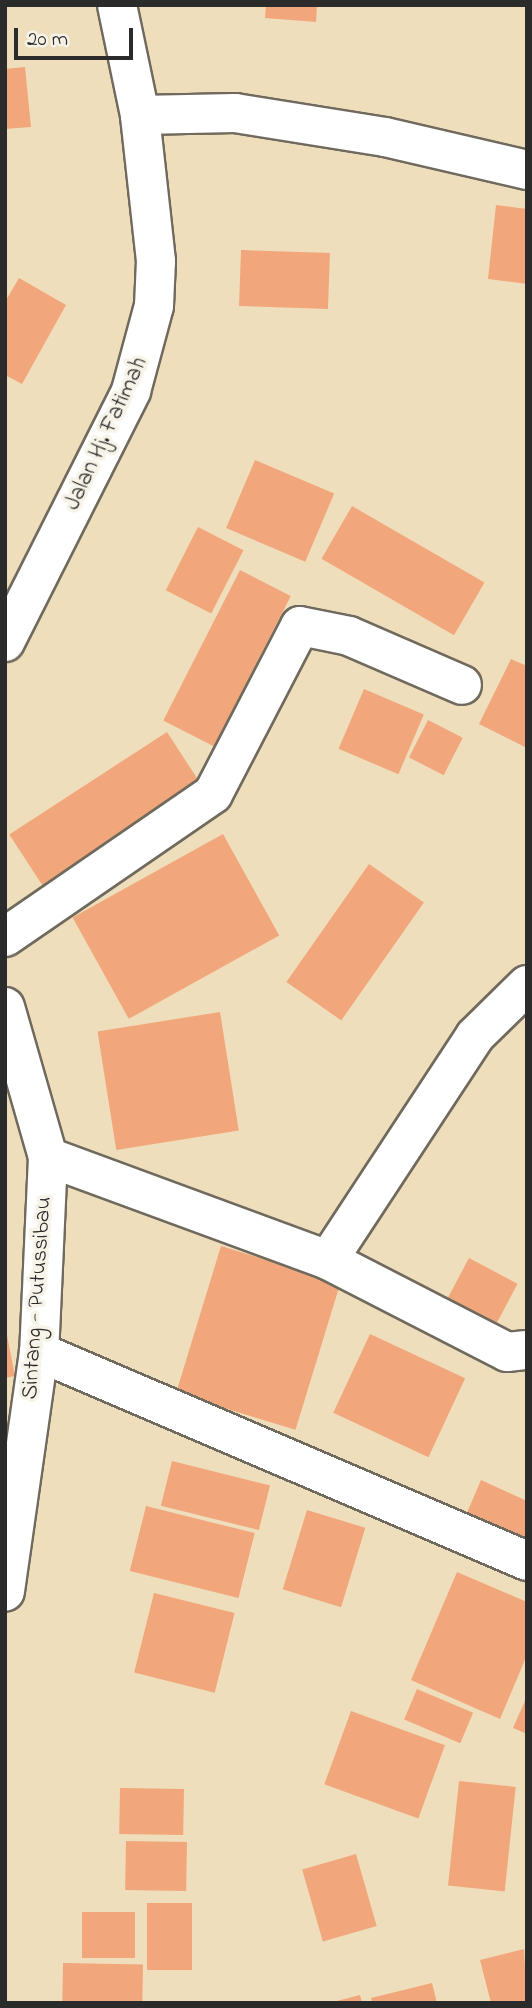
<!DOCTYPE html>
<style>
body{margin:0}
#map{position:relative;width:532px;height:2008px;overflow:hidden;background:#efdebc;font-family:"Indie Flower",sans-serif}
div>[style]{position:absolute}
[style*='--x']{left:calc(var(--x)*1px);top:calc(var(--y)*1px);width:calc(var(--w)*1px);rotate:calc(var(--a)*1deg)}
.building>*{inset:0;background:#f1a77b;transform-origin:0 0}
.roads{filter:drop-shadow(2px 0 #706a5e) drop-shadow(-2px 0 #706a5e) drop-shadow(0 2px #706a5e) drop-shadow(0 -2px #706a5e)}
.minor>*{height:38px;margin:-19px;padding:0 19px;transform-origin:19px;border-radius:19px;background:#fff}
.trunk>*{height:38px;margin:-19px;padding:0 19px;transform-origin:19px;border-radius:19px;background:#fff}
span{translate:-50% -50%;white-space:nowrap;text-align:center;line-height:1.15;-webkit-text-stroke:7px #f7f3e8;paint-order:stroke}
.street-label{font-size:23px;color:#2b2b2b}
.frame{position:absolute;inset:0;border:7px solid #2b2b2b;pointer-events:none}
.scale{position:absolute;left:14px;top:28px;width:119px;height:32px;box-sizing:border-box;border:4px solid #2b2b2b;border-top:0;padding-left:9px;font-size:21px;line-height:24px;white-space:nowrap;color:#2b2b2b;-webkit-text-stroke:5px #f7f3e8;paint-order:stroke}
</style>
<div id="map">
<div class="building">
<div style="clip-path:polygon(266px 5px,317px 5px,316px 22px,265px 18px)"></div>
<div style="clip-path:polygon(25px 67px,31px 127px,5px 129px,5px 69px)"></div>
<div style="clip-path:polygon(496px 205px,527px 209px,527px 284px,488px 279px)"></div>
<div style="left:241px;top:250px;width:89px;height:56px;rotate:2deg"></div>
<div style="clip-path:polygon(19px 278px,66px 305px,22px 384px,5px 375px,5px 302px)"></div>
<div style="left:255px;top:460px;width:86px;height:74px;rotate:23deg"></div>
<div style="left:352px;top:506px;width:153px;height:61px;rotate:30deg"></div>
<div style="left:198px;top:527px;width:51px;height:71px;rotate:27deg"></div>
<div style="left:240px;top:570px;width:57px;height:169px;rotate:27deg"></div>
<div style="clip-path:polygon(511px 659px,527px 666px,527px 748px,479px 724px)"></div>
<div style="left:364px;top:689px;width:65px;height:65px;rotate:23deg"></div>
<div style="left:428px;top:720px;width:39px;height:42px;rotate:27deg"></div>
<div style="left:167px;top:732px;width:69px;height:188px;rotate:57deg"></div>
<div style="left:223px;top:834px;width:116px;height:172px;rotate:61deg"></div>
<div style="left:369px;top:864px;width:67px;height:144px;rotate:35deg"></div>
<div style="left:220px;top:1012px;width:120px;height:124px;rotate:81deg"></div>
<div style="left:221px;top:1246px;width:125px;height:154px;rotate:17deg"></div>
<div style="left:469px;top:1258px;width:55px;height:50px;rotate:28deg"></div>
<div style="clip-path:polygon(5px 1325px,15px 1376px,5px 1378px)"></div>
<div style="left:370px;top:1334px;width:105px;height:87px;rotate:25deg"></div>
<div style="left:172px;top:1461px;width:101px;height:46px;rotate:14deg"></div>
<div style="clip-path:polygon(481px 1480px,527px 1501px,527px 1560px,460px 1529px)"></div>
<div style="left:146px;top:1506px;width:112px;height:67px;rotate:14deg"></div>
<div style="left:307px;top:1510px;width:61px;height:83px;rotate:17deg"></div>
<div style="clip-path:polygon(457px 1572px,527px 1602px,527px 1655px,500px 1719px,411px 1680px)"></div>
<div style="left:154px;top:1593px;width:83px;height:82px;rotate:14deg"></div>
<div style="left:417px;top:1689px;width:61px;height:33px;rotate:23deg"></div>
<div style="clip-path:polygon(527px 1696px,527px 1734px,513px 1728px)"></div>
<div style="left:351px;top:1711px;width:100px;height:78px;rotate:20deg"></div>
<div style="left:459px;top:1781px;width:57px;height:105px;rotate:6deg"></div>
<div style="left:120px;top:1788px;width:64px;height:46px;rotate:1deg"></div>
<div style="left:126px;top:1841px;width:61px;height:49px;rotate:1deg"></div>
<div style="left:356px;top:1854px;width:75px;height:56px;rotate:74deg"></div>
<div style="left:147px;top:1903px;width:45px;height:67px"></div>
<div style="left:82px;top:1912px;width:53px;height:46px"></div>
<div style="clip-path:polygon(524px 1949px,527px 2003px,491px 2003px,480px 1960px)"></div>
<div style="left:63px;top:1963px;width:80px;height:40px;rotate:1deg"></div>
<div style="clip-path:polygon(432px 1983px,437px 2003px,372px 2003px,371px 1998px)"></div>
<div style="clip-path:polygon(360px 1995px,362px 2003px,333px 2003px,333px 2002px)"></div>
</div>
<div class="roads">
<div class="minor">
<div style="--x:140;--y:115;--w:95;--a:-1.2"></div>
<div style="--x:235;--y:113;--w:152;--a:9.1"></div>
<div style="--x:385;--y:137;--w:146;--a:13.1"></div>
<div style="--x:5;--y:642;--w:281;--a:-63.3"></div>
<div style="--x:131;--y:391;--w:88;--a:-74.9"></div>
<div style="--x:154;--y:306;--w:45;--a:-87.5"></div>
<div style="--x:156;--y:261;--w:147;--a:-96.3"></div>
<div style="--x:140;--y:115;--w:112;--a:-101.8"></div>
<div style="--x:5;--y:937;--w:252;--a:-34.5"></div>
<div style="--x:213;--y:794;--w:189;--a:-62.6"></div>
<div style="--x:300;--y:626;--w:50;--a:11.5"></div>
<div style="--x:349;--y:636;--w:123;--a:23.4"></div>
<div style="--x:48;--y:1157;--w:298;--a:20.2"></div>
<div style="--x:328;--y:1260;--w:201;--a:27.2"></div>
<div style="--x:507;--y:1352;--w:20;--a:-6"></div>
<div style="--x:328;--y:1260;--w:268;--a:-56.7"></div>
<div style="--x:475;--y:1036;--w:73;--a:-44.4"></div>
<div style="--x:39;--y:1352;--w:531;--a:23.18"></div>
</div>
<div class="trunk">
<div style="--x:5;--y:1007;--w:156;--a:74"></div>
<div style="--x:48;--y:1157;--w:195;--a:92.6"></div>
<div style="--x:39;--y:1352;--w:242;--a:98.1"></div>
</div>
</div>
<div class="street-label">
<span style="left:107px;top:434px;rotate:-65deg">Jalan Hj. Fatimah</span>
<span style="left:38px;top:1298px;rotate:-86deg">Sintang - Putussibau</span>
</div>
<div class="frame"></div>
<div class="scale">20 m</div>
</div>
